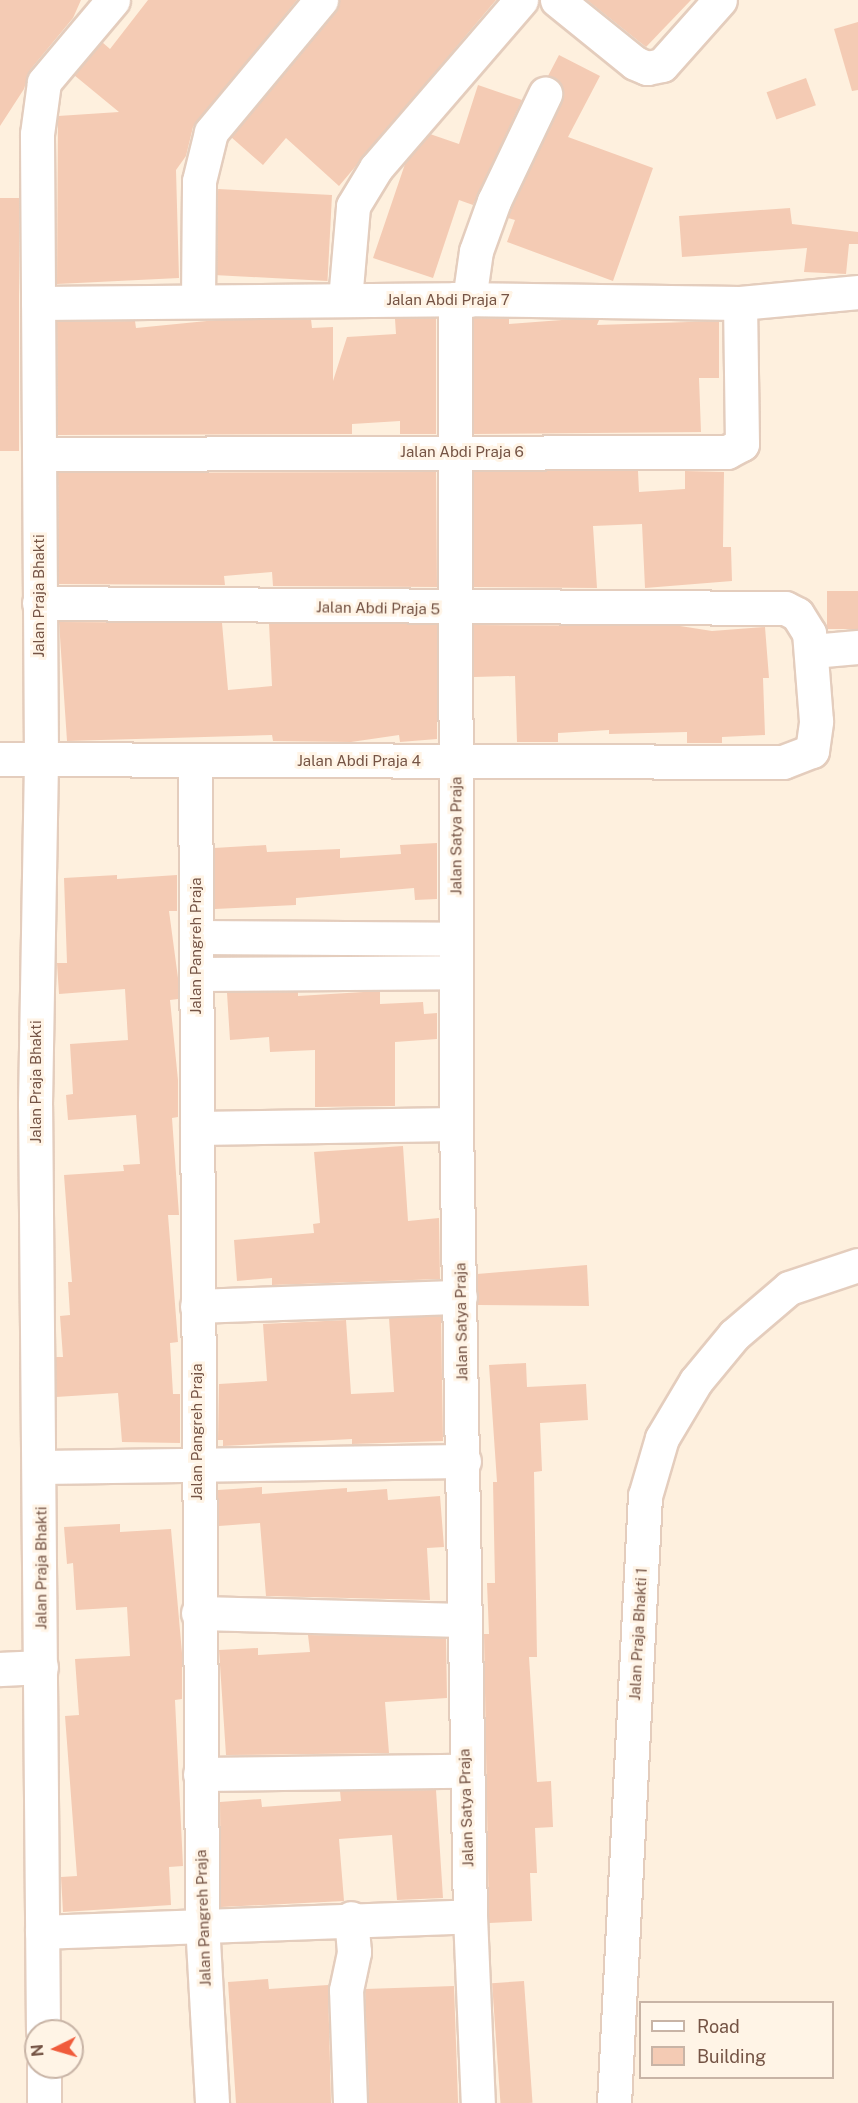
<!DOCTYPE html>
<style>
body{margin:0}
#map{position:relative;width:858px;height:2103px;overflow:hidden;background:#fef0de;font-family:"Public Sans",sans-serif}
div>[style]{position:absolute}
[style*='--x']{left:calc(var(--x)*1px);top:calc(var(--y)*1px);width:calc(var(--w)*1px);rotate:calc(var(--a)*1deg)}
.building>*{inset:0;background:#f4cbb4;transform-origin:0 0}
.roads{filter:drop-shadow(2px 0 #e4cdbd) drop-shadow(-2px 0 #e4cdbd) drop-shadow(0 2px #e4cdbd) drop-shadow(0 -2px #e4cdbd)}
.minor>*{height:33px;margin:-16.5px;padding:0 16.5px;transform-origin:16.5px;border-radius:16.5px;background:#fff}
span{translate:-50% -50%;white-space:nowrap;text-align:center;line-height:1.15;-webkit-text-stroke:6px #fff4e6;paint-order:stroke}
.street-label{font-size:15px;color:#755445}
.legend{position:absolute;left:639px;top:2001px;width:195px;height:78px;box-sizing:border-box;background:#fff4e6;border:2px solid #c8b4a6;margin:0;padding:8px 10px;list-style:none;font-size:18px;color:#755445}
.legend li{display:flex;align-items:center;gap:12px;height:30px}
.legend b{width:30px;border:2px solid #c8b4a6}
.north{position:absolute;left:24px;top:2019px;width:60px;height:60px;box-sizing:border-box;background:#fff4e6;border:2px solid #c8b4a6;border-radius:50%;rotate:265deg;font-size:16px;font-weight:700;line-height:24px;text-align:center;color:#755445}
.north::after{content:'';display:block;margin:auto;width:21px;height:27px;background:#f05b3b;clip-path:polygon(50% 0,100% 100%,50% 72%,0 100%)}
</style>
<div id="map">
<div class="building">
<div style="clip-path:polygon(0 0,81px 0,73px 18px,30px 70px,24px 89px,0 126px)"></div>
<div style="clip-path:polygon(148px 0,297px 0,193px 127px,186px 156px,176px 170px,179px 278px,57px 284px,58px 116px,119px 112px,74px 75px,102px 42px,110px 49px)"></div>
<div style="clip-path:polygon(339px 0,496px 0,339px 186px,286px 138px,263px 165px,231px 137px,335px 12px)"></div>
<div style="clip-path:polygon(587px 0,691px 0,646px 47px)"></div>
<div style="clip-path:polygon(858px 22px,858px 90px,852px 91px,834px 29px)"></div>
<div style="clip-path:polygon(559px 55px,600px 76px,568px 137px,653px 168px,613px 281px,507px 242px,515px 220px,508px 218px,511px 208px,562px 102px,561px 84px,548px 76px)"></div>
<div style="left:806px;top:78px;width:29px;height:42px;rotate:70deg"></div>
<div style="clip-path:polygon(478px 85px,522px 100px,473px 205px,459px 200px,433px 278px,373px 258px,405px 164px,430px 134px,459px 144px)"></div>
<div style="left:332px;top:195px;width:86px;height:114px;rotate:93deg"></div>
<div style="left:0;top:198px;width:19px;height:253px"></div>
<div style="clip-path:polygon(790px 208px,792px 224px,858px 232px,858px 244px,849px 244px,846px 274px,804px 272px,807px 248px,682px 257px,679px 216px)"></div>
<div style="clip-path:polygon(436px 318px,436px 434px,400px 434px,400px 421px,352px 424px,352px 434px,58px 435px,57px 322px,135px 321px,136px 328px,217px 320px,311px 319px,312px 328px,333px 327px,333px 381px,347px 337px,396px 334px,395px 319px)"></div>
<div style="clip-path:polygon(474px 318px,509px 319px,509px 324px,575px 319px,599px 320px,597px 325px,719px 321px,719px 378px,699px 378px,701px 432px,474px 434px)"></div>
<div style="clip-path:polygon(474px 471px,638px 471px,639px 492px,685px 489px,685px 471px,724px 472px,723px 547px,731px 547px,732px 581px,645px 588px,642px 524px,593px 526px,597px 588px,474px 587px)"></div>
<div style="clip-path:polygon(436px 472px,437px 587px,273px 586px,272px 572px,224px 576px,225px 585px,59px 584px,58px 473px)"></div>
<div style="left:858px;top:591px;width:38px;height:31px;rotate:90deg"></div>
<div style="clip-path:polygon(59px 622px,222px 623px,228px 690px,272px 686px,269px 623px,437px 624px,437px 739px,400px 742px,399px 735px,351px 742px,273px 741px,272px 735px,67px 741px)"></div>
<div style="clip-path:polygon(474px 625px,680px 626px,712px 631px,765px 627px,769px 678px,763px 678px,765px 735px,722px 737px,722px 743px,687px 743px,687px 732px,609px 734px,609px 730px,558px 733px,558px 742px,517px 742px,515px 676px,474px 677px)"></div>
<div style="clip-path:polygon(437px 843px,437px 899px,415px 900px,414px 888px,296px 898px,296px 905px,215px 909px,214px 848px,266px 845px,267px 852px,340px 849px,340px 858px,401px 854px,400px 845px)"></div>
<div style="clip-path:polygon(117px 875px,117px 879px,177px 875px,177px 911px,169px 911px,178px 978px,178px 999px,170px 1000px,178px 1080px,178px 1117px,172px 1118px,179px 1215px,168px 1215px,178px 1342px,170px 1343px,173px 1394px,180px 1394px,180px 1443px,122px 1442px,118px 1393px,56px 1397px,56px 1357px,63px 1357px,60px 1316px,70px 1315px,68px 1282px,72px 1282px,64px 1175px,124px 1171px,123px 1165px,140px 1164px,136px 1115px,68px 1120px,66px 1095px,73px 1094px,70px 1044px,128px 1040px,125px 989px,59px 994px,57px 963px,67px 963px,64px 878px)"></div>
<div style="clip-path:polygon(380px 991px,380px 1004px,423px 1002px,424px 1014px,437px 1013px,437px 1039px,395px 1042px,395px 1106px,315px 1107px,315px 1050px,270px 1052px,269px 1037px,230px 1040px,227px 993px,298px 992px,298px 996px)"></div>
<div style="clip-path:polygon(403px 1146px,408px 1221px,439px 1218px,440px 1279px,272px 1285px,272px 1278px,237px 1281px,234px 1240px,314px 1233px,313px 1224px,320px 1223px,314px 1152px)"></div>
<div style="clip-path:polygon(587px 1265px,589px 1306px,478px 1305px,477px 1274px)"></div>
<div style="clip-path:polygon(441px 1316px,443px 1441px,352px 1444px,352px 1439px,223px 1446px,223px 1440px,218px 1440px,219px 1384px,267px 1381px,263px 1324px,346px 1320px,351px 1394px,394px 1392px,389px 1318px)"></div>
<div style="clip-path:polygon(526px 1363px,527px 1387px,586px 1384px,588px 1420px,540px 1423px,542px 1471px,534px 1472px,537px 1657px,529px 1657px,537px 1782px,551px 1781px,553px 1827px,535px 1828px,537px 1873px,530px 1873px,532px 1921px,489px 1923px,484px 1634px,489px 1634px,487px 1583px,495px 1583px,493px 1482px,497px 1482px,489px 1365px)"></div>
<div style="clip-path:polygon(262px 1487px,262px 1494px,347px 1488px,347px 1492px,387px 1489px,388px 1500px,440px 1496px,444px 1547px,427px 1548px,430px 1600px,266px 1596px,260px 1523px,219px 1526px,218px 1508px,218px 1490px)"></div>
<div style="clip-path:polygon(120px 1524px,120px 1532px,171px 1529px,182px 1653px,182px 1699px,175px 1700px,183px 1866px,169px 1867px,171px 1905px,63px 1912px,61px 1877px,77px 1876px,65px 1716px,79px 1715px,75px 1659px,130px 1656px,127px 1607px,76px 1610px,73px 1563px,67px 1564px,64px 1527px)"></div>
<div style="clip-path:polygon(308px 1635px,446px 1638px,447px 1698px,385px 1702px,389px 1753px,226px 1755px,219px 1650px,258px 1648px,258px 1655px,310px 1652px)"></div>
<div style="clip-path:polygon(436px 1790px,443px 1898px,397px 1900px,392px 1835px,339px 1839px,344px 1901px,221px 1907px,220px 1802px,261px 1799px,262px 1807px,341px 1801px,340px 1791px)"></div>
<div style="clip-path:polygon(268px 1979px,269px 1989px,328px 1985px,331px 2103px,236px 2103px,228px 1982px)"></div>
<div style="left:524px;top:1981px;width:122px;height:32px;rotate:86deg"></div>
<div style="left:454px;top:1986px;width:117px;height:89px;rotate:88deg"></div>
</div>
<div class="roads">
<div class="minor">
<div style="--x:557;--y:0;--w:100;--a:38.9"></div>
<div style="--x:635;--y:63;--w:13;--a:23"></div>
<div style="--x:647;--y:68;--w:15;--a:-11"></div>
<div style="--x:662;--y:65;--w:87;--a:-48.3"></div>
<div style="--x:345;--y:300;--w:94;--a:-85.1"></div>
<div style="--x:353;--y:206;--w:44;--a:-58.8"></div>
<div style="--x:376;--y:168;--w:222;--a:-49.2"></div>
<div style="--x:469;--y:300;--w:49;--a:-81.9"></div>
<div style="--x:476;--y:251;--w:53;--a:-70.2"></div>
<div style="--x:494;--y:201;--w:119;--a:-64.5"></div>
<div style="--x:198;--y:301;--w:120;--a:-89.5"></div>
<div style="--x:199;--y:181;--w:50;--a:-76.2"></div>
<div style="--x:211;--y:132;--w:172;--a:-50.2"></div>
<div style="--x:38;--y:303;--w:417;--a:-0.5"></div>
<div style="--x:455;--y:299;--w:285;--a:0.8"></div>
<div style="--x:740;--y:303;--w:119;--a:-5.3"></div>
<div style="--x:39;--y:454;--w:688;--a:-0.17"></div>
<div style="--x:727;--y:452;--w:17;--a:-28"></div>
<div style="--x:742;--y:444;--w:141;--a:-90.8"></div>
<div style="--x:812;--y:651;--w:46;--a:-5"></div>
<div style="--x:0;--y:759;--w:783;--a:0.22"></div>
<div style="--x:783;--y:762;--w:31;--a:-21"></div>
<div style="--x:812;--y:751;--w:30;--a:-82"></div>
<div style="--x:816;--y:721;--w:88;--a:-94.5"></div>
<div style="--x:809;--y:633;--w:22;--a:-122"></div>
<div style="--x:797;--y:614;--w:13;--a:-153"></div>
<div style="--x:785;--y:608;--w:746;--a:-179.62"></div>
<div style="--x:195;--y:761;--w:1162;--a:89.65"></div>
<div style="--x:202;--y:1923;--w:180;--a:86.8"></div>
<div style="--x:197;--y:937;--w:259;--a:0.4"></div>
<div style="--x:197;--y:974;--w:259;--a:-0.4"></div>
<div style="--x:197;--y:1128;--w:259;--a:-0.9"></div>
<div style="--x:197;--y:1306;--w:263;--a:-2"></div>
<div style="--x:40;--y:1467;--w:424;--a:-0.8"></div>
<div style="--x:198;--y:1613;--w:266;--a:1.5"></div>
<div style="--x:0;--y:1669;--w:41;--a:-2.8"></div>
<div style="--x:200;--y:1774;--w:264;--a:-0.7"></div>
<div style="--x:470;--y:1916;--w:187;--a:87.6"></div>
<div style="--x:42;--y:1932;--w:428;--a:-2.1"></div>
<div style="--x:470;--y:1916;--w:792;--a:-91.01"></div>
<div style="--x:456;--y:1124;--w:825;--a:-90.07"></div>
<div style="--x:43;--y:2031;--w:926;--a:-90.49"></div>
<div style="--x:35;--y:1105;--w:347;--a:-89"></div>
<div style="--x:41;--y:758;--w:624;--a:-90.37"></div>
<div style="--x:37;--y:134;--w:52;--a:-82.3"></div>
<div style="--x:44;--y:82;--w:107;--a:-49.9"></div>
<div style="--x:44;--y:2067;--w:36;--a:90"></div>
<div style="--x:350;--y:2103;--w:113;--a:-92"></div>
<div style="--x:346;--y:1990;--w:39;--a:-78"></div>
<div style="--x:354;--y:1952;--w:34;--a:-95"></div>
<div style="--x:614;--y:2103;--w:608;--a:-87.08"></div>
<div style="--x:645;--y:1496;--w:60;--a:-73.7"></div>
<div style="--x:662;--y:1438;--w:66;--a:-59.2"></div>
<div style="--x:696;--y:1381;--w:60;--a:-50.4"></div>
<div style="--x:734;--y:1335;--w:72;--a:-40.5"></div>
<div style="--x:789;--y:1288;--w:73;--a:-18.4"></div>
</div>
</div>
<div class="street-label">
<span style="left:448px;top:300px">Jalan Abdi Praja 7</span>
<span style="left:462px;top:452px">Jalan Abdi Praja 6</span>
<span style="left:39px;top:596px;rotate:-90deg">Jalan Praja Bhakti</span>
<span style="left:378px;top:608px;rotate:1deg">Jalan Abdi Praja 5</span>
<span style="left:359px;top:761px">Jalan Abdi Praja 4</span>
<span style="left:456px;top:836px;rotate:-90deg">Jalan Satya Praja</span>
<span style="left:196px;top:946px;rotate:-90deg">Jalan Pangreh Praja</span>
<span style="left:36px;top:1082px;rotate:-90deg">Jalan Praja Bhakti</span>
<span style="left:461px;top:1322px;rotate:-91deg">Jalan Satya Praja</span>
<span style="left:197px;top:1432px;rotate:-90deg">Jalan Pangreh Praja</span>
<span style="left:41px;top:1568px;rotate:-90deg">Jalan Praja Bhakti</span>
<span style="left:638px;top:1634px;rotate:-87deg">Jalan Praja Bhakti 1</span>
<span style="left:466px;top:1808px;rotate:-92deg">Jalan Satya Praja</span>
<span style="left:203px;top:1918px;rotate:-92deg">Jalan Pangreh Praja</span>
</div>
<ul class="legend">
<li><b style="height:8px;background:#fff"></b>Road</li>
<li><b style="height:16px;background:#f4cbb4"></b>Building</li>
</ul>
<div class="north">N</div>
</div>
